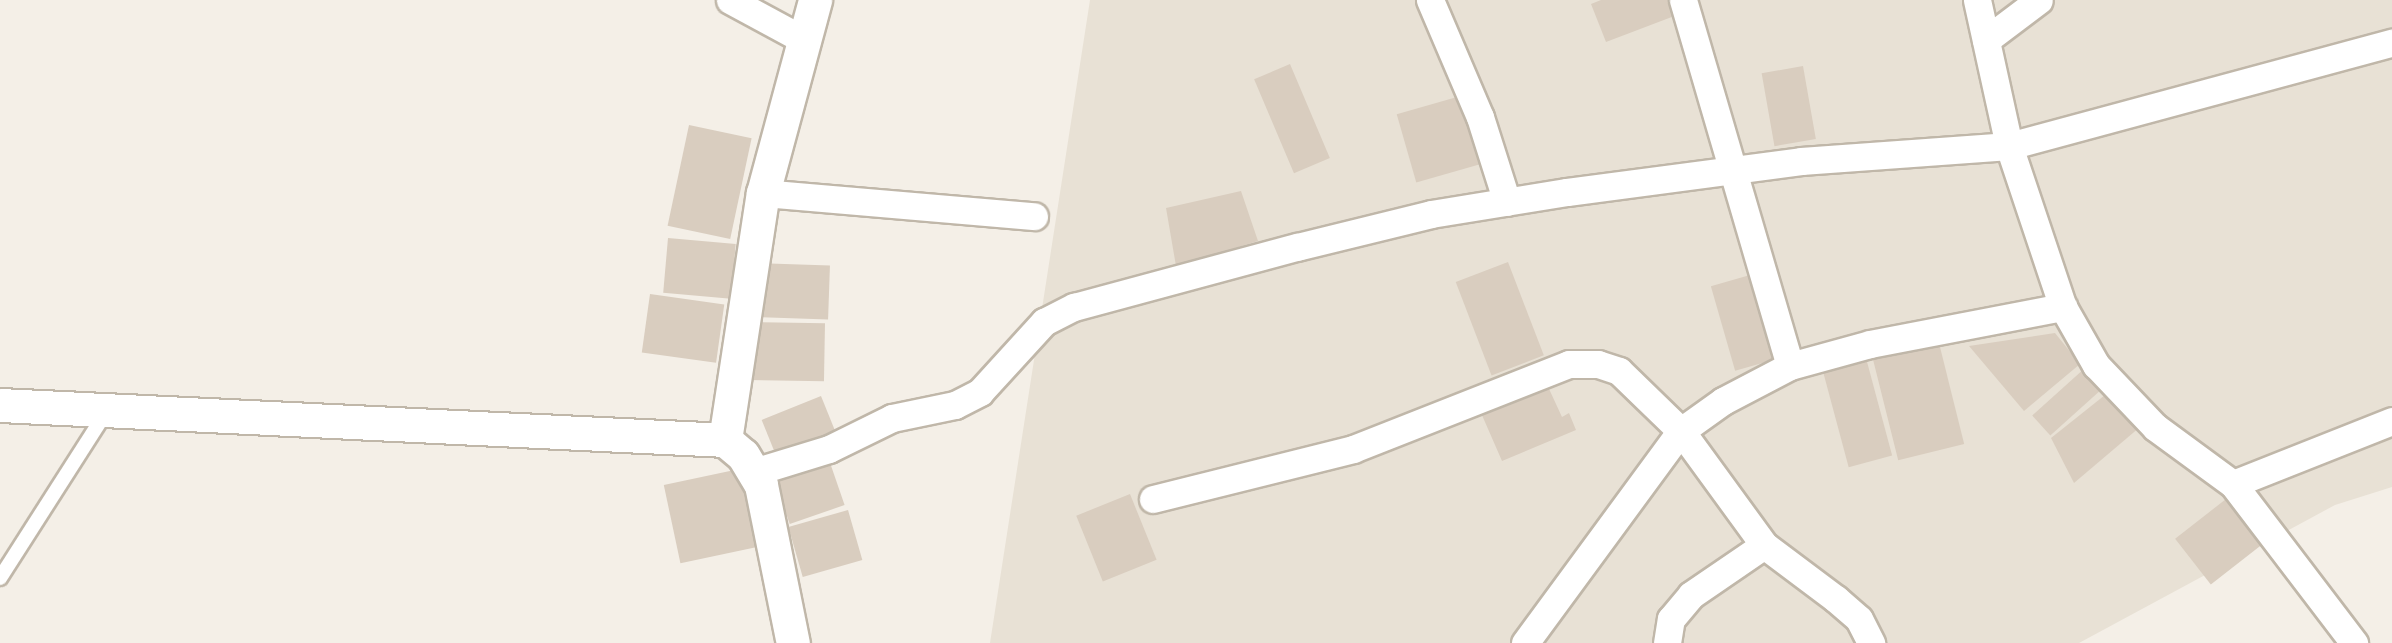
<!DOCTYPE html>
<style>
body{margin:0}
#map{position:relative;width:2392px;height:643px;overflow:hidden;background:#f4efe7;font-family:Signika,sans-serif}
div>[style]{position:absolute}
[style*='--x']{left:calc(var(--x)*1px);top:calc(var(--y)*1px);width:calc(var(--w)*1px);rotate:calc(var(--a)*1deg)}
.residential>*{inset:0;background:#e8e1d5}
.building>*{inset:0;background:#d9cdbf;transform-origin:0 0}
.roads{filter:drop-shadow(2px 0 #c0b7a9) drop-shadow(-2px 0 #c0b7a9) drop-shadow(0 2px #c0b7a9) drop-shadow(0 -2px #c0b7a9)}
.service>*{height:14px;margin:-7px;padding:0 7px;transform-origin:7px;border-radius:7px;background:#fff}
.minor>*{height:27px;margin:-13.5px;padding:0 13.5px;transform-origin:13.5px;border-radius:13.5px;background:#fff}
.tertiary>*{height:33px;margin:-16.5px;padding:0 16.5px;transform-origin:16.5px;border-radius:16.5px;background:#fff}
span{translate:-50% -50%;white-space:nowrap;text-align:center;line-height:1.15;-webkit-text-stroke:6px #fff;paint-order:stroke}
</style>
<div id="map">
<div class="residential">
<div style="clip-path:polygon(1090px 0,2392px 0,2392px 487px,2335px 505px,2079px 643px,990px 643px)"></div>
</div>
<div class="building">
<div style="clip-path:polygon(1601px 0,1671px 0,1677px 15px,1606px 42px,1591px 4px)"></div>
<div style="left:1290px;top:64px;width:102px;height:39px;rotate:67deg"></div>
<div style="left:1803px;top:66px;width:74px;height:42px;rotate:80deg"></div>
<div style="left:1464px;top:95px;width:71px;height:70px;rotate:74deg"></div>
<div style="left:689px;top:125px;width:64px;height:103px;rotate:12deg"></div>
<div style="clip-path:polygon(1241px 191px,1258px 241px,1176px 266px,1166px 208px)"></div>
<div style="left:668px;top:238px;width:68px;height:55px;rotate:5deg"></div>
<div style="left:1508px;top:262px;width:100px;height:56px;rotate:69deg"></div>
<div style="left:758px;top:263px;width:72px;height:54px;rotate:2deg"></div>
<div style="left:1757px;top:273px;width:88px;height:48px;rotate:74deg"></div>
<div style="left:650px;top:294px;width:75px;height:59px;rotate:8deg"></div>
<div style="left:748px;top:322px;width:77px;height:58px;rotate:1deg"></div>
<div style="clip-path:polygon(2055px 333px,2080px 364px,2024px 411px,1969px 346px)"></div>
<div style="left:1939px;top:343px;width:104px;height:68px;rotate:76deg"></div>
<div style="left:1866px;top:358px;width:101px;height:45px;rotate:75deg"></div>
<div style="left:2085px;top:368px;width:27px;height:71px;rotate:48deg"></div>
<div style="clip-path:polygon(1544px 378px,1562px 417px,1569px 413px,1576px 430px,1502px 461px,1478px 406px)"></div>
<div style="clip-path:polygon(2105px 395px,2140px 427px,2074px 483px,2051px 438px)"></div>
<div style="left:821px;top:396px;width:41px;height:64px;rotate:68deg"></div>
<div style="left:827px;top:454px;width:54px;height:58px;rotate:71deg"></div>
<div style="left:744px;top:468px;width:80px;height:82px;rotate:78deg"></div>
<div style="left:2235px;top:492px;width:58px;height:76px;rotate:52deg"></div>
<div style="left:1130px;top:494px;width:71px;height:58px;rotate:68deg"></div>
<div style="left:848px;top:510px;width:52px;height:62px;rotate:74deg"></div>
</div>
<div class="roads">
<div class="service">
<div style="--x:0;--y:578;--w:198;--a:-57.4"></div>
</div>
<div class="minor">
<div style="--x:730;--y:0;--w:84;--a:28.4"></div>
<div style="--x:1430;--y:0;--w:127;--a:66.9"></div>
<div style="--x:1480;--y:117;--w:89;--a:72.4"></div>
<div style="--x:1683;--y:0;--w:381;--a:73.7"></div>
<div style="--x:1977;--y:0;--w:149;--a:77.6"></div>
<div style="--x:2009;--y:146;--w:170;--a:71.5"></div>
<div style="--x:2063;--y:307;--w:67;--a:60.4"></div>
<div style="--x:2096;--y:365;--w:86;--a:46.4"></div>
<div style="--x:2155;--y:427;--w:97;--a:36.2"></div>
<div style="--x:2233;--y:484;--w:200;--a:52.7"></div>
<div style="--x:1986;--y:40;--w:66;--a:-37"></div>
<div style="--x:763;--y:193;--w:272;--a:4.9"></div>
<div style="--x:754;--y:472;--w:78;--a:-17"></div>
<div style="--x:829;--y:449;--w:70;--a:-26.2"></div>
<div style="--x:892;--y:418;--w:64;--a:-11.7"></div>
<div style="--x:955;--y:405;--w:28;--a:-27"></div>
<div style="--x:980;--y:392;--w:95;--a:-47.6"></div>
<div style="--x:1044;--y:322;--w:34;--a:-27"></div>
<div style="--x:1074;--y:307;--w:231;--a:-15.1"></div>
<div style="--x:1297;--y:247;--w:138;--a:-13.8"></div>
<div style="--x:1431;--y:214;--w:138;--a:-9.2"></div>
<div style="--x:1567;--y:192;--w:236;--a:-7.5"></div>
<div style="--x:1801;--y:161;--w:209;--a:-4.1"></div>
<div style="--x:2009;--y:146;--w:397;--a:-15.1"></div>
<div style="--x:2233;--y:484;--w:171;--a:-21.6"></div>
<div style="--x:1153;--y:499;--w:206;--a:-14"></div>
<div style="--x:1353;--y:449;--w:232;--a:-21.5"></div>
<div style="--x:1569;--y:364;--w:29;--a:0"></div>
<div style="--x:1598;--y:364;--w:22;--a:18"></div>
<div style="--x:1619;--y:371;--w:86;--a:44.1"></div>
<div style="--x:1681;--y:431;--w:141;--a:53.9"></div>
<div style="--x:1764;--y:545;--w:90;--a:36.9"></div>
<div style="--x:1836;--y:599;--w:30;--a:41"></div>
<div style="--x:1859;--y:619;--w:27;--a:63"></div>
<div style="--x:1525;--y:643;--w:263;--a:-53.7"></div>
<div style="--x:1681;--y:431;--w:52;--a:-35.5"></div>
<div style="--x:1723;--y:401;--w:76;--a:-27.6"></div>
<div style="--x:1790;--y:366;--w:83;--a:-15.4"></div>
<div style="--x:1870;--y:344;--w:197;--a:-10.9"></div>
<div style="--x:1667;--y:643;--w:24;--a:-81"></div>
<div style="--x:1671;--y:619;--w:31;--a:-50"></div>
<div style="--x:1691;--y:595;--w:88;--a:-34.4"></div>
</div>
<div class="tertiary">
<div style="--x:0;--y:405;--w:726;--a:2.76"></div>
<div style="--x:725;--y:440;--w:250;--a:-81.3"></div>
<div style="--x:763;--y:193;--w:200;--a:-74.9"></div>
<div style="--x:725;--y:440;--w:23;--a:40"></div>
<div style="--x:743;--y:455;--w:35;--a:59"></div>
<div style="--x:761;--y:485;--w:161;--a:78.6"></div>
</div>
</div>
</div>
